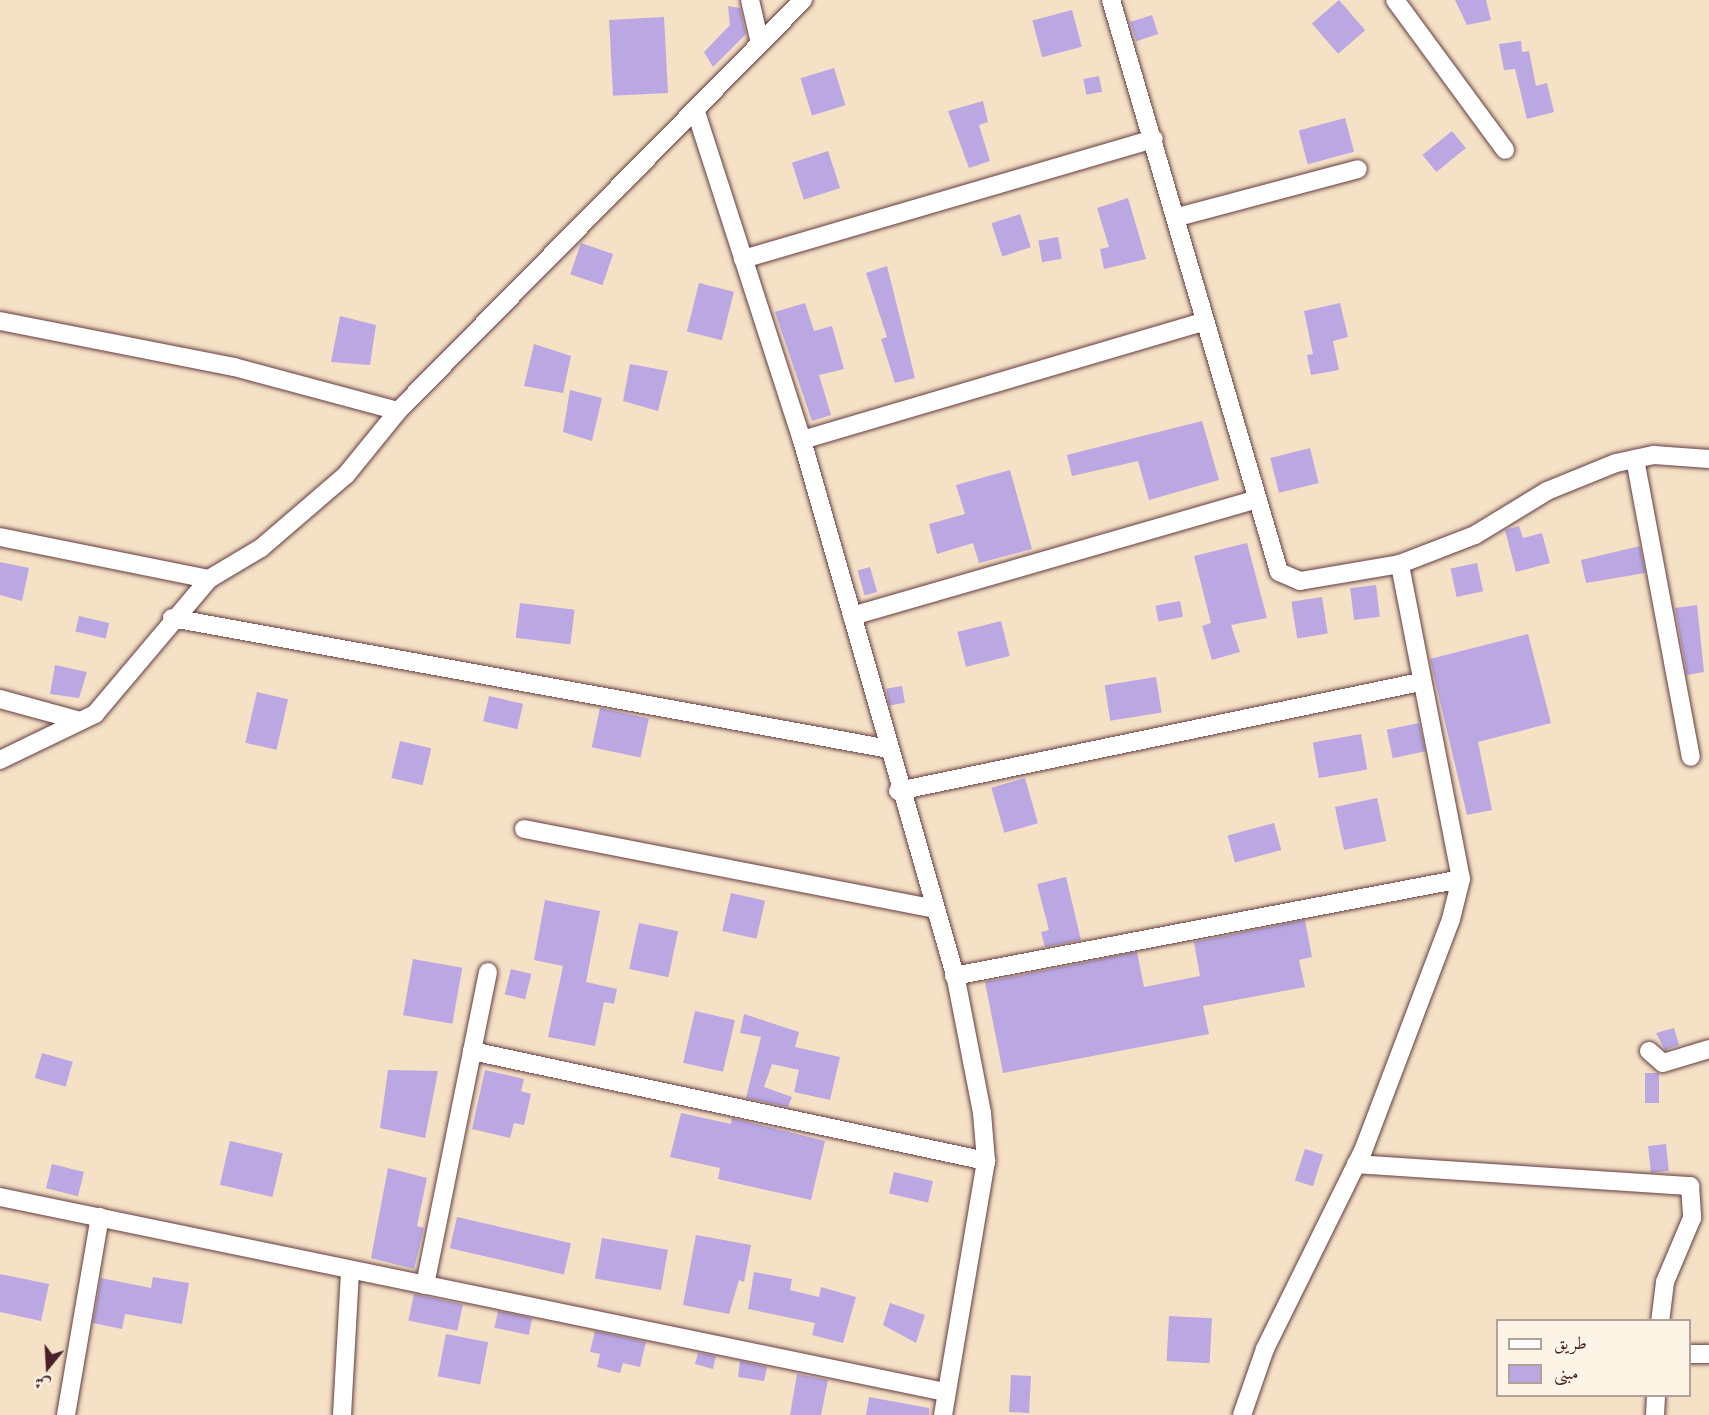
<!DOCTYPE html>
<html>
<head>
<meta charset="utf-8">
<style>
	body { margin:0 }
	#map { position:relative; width:1709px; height:1415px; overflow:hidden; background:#f5e1c5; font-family:"Gentium Book Plus",Amiri,serif }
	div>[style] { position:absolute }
	.building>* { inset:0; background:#bba8e2; transform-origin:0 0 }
	.roads { filter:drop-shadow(0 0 2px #643c42) drop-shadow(0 0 2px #643c42) }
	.minor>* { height:18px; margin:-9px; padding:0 9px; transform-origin:9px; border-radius:9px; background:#fff }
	span { translate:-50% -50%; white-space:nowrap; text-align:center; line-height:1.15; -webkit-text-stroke:4.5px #fcf5e5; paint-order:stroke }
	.legend { position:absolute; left:1496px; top:1319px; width:195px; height:78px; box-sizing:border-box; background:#fcf5e5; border:2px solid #b59f9b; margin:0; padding:8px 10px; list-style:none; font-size:18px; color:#4a1f2b }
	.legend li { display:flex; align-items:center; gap:12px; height:30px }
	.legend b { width:30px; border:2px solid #b59f9b }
	.north { position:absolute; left:18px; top:1337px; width:60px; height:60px; -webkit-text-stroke:4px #fcf5e5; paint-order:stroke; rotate:198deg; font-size:16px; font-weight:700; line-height:24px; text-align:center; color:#4a1f2b }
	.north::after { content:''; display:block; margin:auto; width:21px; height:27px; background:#4a1f2b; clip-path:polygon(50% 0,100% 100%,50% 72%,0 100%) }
</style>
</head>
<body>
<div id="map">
	<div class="building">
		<div style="left:1339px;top:0;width:40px;height:36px;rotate:49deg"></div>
		<div style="clip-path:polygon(1455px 0,1486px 0,1491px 20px,1467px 25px)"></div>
		<div style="clip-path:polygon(728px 6px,740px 8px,746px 34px,713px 67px,704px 52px,730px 25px)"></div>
		<div style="left:1072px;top:10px;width:38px;height:41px;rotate:75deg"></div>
		<div style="left:1152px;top:15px;width:20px;height:23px;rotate:72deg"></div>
		<div style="left:664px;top:17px;width:76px;height:55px;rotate:87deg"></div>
		<div style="clip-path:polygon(1521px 41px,1522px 52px,1529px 51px,1536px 86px,1547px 83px,1554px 112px,1527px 119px,1515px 69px,1504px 70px,1499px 44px)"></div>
		<div style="left:834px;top:68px;width:39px;height:35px;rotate:73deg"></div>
		<div style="left:1099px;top:76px;width:16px;height:16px;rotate:79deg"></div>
		<div style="clip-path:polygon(983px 101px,988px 122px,979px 125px,990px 161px,969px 168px,948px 111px)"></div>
		<div style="left:1345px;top:118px;width:35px;height:48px;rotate:75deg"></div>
		<div style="left:1452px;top:131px;width:22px;height:38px;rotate:51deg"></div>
		<div style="left:828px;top:151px;width:39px;height:38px;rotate:72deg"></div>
		<div style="clip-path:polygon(1128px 198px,1146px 259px,1104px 269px,1100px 249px,1109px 247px,1097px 208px)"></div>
		<div style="left:1020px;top:214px;width:35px;height:30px;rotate:72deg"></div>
		<div style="left:1058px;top:237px;width:22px;height:20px;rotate:80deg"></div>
		<div style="left:581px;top:243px;width:34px;height:33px;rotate:19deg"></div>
		<div style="clip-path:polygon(887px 266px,915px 378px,895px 383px,881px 339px,887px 337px,866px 273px)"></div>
		<div style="left:699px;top:283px;width:36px;height:50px;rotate:14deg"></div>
		<div style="clip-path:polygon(805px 303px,814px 331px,832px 326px,844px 369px,819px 375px,831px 415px,812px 421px,775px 312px)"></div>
		<div style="clip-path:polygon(1340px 303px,1348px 337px,1333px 341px,1339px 370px,1311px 375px,1307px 355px,1313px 354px,1304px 311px)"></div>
		<div style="clip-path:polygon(340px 316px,376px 325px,370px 365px,331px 362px)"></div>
		<div style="clip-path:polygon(534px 344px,571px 356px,563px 393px,524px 386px)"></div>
		<div style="clip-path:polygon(630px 364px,668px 371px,658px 411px,623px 401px)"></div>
		<div style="clip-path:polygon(570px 390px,602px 398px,592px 441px,563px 432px)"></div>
		<div style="clip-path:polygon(1202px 421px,1219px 480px,1149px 500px,1138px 461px,1072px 476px,1067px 455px)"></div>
		<div style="left:1310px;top:448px;width:36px;height:41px;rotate:76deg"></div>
		<div style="clip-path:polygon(1010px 470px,1032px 549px,979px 563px,973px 543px,937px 554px,929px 524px,965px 514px,956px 485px)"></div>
		<div style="clip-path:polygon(1519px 526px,1523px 538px,1542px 533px,1550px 563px,1516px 572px,1505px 530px)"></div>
		<div style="clip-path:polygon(1247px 543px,1267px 618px,1231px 625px,1240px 652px,1212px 660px,1202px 626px,1211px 623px,1194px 556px)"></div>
		<div style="clip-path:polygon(1640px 546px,1645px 573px,1586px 583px,1581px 560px)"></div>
		<div style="clip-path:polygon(0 562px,29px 568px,22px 601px,0 595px)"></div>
		<div style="left:1477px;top:563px;width:29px;height:27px;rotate:78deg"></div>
		<div style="left:870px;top:567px;width:26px;height:13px;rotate:74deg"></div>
		<div style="left:1376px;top:585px;width:32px;height:26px;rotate:83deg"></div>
		<div style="left:1322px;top:597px;width:37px;height:31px;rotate:81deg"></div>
		<div style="left:1180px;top:601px;width:16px;height:25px;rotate:79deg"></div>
		<div style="left:520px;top:603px;width:55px;height:35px;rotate:7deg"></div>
		<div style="clip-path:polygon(1697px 605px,1704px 672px,1687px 675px,1675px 608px)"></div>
		<div style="left:79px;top:616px;width:31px;height:16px;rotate:13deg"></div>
		<div style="left:1001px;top:621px;width:36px;height:45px;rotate:76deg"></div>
		<div style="clip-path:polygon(1528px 634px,1551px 723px,1478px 742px,1492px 810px,1467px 815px,1430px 659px)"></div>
		<div style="clip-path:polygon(55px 665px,87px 672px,79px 698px,50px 694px)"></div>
		<div style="left:1156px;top:677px;width:36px;height:52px;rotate:81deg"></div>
		<div style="left:902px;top:686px;width:17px;height:16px;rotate:80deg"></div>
		<div style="left:257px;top:692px;width:32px;height:52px;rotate:13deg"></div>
		<div style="left:489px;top:696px;width:35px;height:26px;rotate:13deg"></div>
		<div style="left:600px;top:708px;width:50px;height:40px;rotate:12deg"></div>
		<div style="left:1419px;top:723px;width:29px;height:33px;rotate:78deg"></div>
		<div style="left:1361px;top:734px;width:36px;height:49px;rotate:80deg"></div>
		<div style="left:400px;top:741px;width:32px;height:38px;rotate:13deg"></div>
		<div style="left:1025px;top:778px;width:47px;height:35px;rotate:74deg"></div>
		<div style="left:1377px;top:798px;width:44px;height:43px;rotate:78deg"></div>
		<div style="left:1274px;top:823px;width:28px;height:48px;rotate:75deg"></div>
		<div style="clip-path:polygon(1066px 877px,1081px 940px,1045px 947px,1041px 932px,1049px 930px,1037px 884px)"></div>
		<div style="left:731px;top:893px;width:35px;height:39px;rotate:13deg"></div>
		<div style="clip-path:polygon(545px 900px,600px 911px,586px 982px,617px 989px,614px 1004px,604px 1002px,595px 1046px,548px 1037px,563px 966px,534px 960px)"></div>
		<div style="clip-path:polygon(1305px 920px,1312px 957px,1299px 960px,1305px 987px,1203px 1006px,1209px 1034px,1003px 1073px,985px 982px,1137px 952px,1144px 987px,1200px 976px,1194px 942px)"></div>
		<div style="left:639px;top:923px;width:40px;height:47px;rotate:12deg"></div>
		<div style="left:413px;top:959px;width:50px;height:57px;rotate:10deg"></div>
		<div style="left:511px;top:969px;width:21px;height:26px;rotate:14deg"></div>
		<div style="left:695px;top:1011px;width:41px;height:53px;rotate:13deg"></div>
		<div style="clip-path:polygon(744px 1014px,799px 1032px,795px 1047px,840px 1057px,830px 1100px,794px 1092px,799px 1070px,772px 1064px,764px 1087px,792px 1097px,788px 1107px,746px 1098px,761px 1037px,740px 1033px)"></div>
		<div style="clip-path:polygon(1674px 1028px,1679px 1045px,1665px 1050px,1656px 1033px)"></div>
		<div style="left:42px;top:1053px;width:32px;height:26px;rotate:16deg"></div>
		<div style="clip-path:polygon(388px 1070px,438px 1071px,425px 1138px,380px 1128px)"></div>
		<div style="clip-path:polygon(485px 1070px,524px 1079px,521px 1091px,531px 1094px,524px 1125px,514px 1123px,510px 1138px,472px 1129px)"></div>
		<div style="left:1645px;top:1073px;width:14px;height:30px"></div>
		<div style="clip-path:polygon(681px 1113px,731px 1124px,732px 1118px,825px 1141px,811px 1200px,718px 1179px,720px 1168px,670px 1157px)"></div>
		<div style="left:230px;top:1141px;width:54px;height:45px;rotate:13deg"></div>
		<div style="left:1666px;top:1144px;width:27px;height:18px;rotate:84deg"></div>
		<div style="left:1305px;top:1149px;width:19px;height:33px;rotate:18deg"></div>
		<div style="left:52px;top:1164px;width:33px;height:25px;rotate:14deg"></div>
		<div style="clip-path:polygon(388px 1168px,427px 1178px,417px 1226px,424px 1228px,414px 1269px,371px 1258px)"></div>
		<div style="left:894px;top:1172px;width:40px;height:22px;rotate:13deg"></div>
		<div style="left:457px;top:1217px;width:117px;height:32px;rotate:13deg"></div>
		<div style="clip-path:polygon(696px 1235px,751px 1245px,744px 1282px,739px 1280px,729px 1314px,683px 1305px)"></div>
		<div style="left:602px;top:1238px;width:67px;height:41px;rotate:10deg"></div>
		<div style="clip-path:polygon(754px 1272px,792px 1279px,790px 1290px,819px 1297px,821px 1287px,856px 1297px,843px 1343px,812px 1335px,815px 1323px,748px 1309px)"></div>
		<div style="clip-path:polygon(0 1274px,49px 1284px,41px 1321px,0 1312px)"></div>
		<div style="clip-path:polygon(153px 1277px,189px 1283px,182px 1324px,125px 1314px,122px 1329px,93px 1323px,101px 1278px,151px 1288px)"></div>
		<div style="left:414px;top:1294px;width:50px;height:27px;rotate:12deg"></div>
		<div style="clip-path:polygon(890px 1303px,925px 1315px,916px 1343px,883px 1325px)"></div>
		<div style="left:498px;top:1311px;width:35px;height:17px;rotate:12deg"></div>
		<div style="left:1169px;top:1316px;width:43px;height:45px;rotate:3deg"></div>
		<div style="clip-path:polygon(595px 1331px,646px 1342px,640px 1367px,623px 1363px,620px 1373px,597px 1367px,600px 1354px,590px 1352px)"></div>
		<div style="left:446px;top:1334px;width:43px;height:43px;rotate:11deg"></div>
		<div style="clip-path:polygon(698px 1353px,716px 1356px,713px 1369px,695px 1364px)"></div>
		<div style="clip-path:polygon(740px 1361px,767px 1367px,764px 1381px,738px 1377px)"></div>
		<div style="clip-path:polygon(797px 1374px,828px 1380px,821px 1415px,790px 1415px)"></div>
		<div style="left:1011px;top:1375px;width:20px;height:37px;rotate:3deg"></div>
		<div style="clip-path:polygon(869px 1397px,929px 1408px,929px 1415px,866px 1415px)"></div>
	</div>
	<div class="roads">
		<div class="minor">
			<div style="left:750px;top:0;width:40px;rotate:77deg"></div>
			<div style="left:1111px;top:0;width:596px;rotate:73.63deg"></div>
			<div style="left:1279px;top:572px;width:23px;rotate:23deg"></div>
			<div style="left:1300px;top:581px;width:101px;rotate:-9.6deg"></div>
			<div style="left:1400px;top:564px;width:80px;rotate:-21.1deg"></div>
			<div style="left:1475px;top:535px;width:84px;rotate:-31.4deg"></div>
			<div style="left:1547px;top:491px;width:74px;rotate:-22.1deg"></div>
			<div style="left:1616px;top:463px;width:39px;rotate:-12deg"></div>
			<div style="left:1654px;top:455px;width:55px;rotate:4.2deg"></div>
			<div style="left:1395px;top:0;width:186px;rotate:53.7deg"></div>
			<div style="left:696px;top:112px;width:345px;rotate:72.1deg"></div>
			<div style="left:802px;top:440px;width:561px;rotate:74.05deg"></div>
			<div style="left:956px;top:979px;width:136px;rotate:79deg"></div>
			<div style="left:982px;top:1113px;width:48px;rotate:85.2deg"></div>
			<div style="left:986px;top:1161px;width:258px;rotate:99.6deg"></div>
			<div style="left:1178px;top:217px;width:186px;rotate:-14.9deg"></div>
			<div style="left:743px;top:259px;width:428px;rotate:-16.3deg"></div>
			<div style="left:0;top:321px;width:238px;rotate:11.1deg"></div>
			<div style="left:234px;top:367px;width:170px;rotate:15deg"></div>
			<div style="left:802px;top:440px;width:418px;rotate:-16.4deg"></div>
			<div style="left:1635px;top:459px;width:303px;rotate:79.4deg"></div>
			<div style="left:0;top:537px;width:213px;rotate:11.4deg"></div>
			<div style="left:852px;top:616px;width:419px;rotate:-16.1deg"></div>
			<div style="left:172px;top:618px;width:729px;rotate:10.35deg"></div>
			<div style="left:0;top:699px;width:80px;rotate:15.3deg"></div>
			<div style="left:0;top:760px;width:106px;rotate:-25.8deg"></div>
			<div style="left:95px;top:714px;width:177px;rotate:-49.8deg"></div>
			<div style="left:209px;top:579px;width:61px;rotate:-30.8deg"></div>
			<div style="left:261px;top:548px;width:112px;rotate:-40.7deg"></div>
			<div style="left:346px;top:475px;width:82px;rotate:-50.9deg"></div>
			<div style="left:398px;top:411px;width:577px;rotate:-45.42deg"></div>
			<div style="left:898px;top:791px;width:533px;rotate:-11.79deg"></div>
			<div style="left:524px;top:829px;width:419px;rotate:11deg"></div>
			<div style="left:488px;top:972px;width:81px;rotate:101.4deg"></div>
			<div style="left:472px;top:1051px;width:526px;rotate:12.08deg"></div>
			<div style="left:954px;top:976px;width:516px;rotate:-10.83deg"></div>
			<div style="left:1649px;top:1051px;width:18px;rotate:41deg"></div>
			<div style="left:1663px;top:1063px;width:48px;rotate:-16.9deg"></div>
			<div style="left:1356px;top:1164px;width:335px;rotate:3.8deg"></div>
			<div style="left:1690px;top:1186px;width:32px;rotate:86deg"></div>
			<div style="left:1692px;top:1218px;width:69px;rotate:112.9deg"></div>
			<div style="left:1665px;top:1282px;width:38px;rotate:97deg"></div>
			<div style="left:0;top:1197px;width:965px;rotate:11.66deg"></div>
			<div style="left:425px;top:1285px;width:239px;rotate:-78.6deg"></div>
			<div style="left:1690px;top:1354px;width:19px"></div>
			<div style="left:66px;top:1415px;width:201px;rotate:-80.3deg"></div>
			<div style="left:342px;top:1415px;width:145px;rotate:-86.8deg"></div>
			<div style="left:1242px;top:1415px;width:70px;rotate:-70.8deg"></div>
			<div style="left:1265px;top:1349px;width:221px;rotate:-63.7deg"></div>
			<div style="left:1363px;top:1151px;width:248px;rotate:-69.2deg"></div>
			<div style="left:1451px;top:919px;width:41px;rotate:-76deg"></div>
			<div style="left:1461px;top:879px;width:321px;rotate:-101deg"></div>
			<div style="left:1655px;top:1415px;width:19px;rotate:-87deg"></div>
		</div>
	</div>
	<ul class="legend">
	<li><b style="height:8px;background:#fff"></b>طريق</li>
	<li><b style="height:16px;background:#bba8e2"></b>مبنى</li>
	</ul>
	<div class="north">ش</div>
</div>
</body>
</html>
